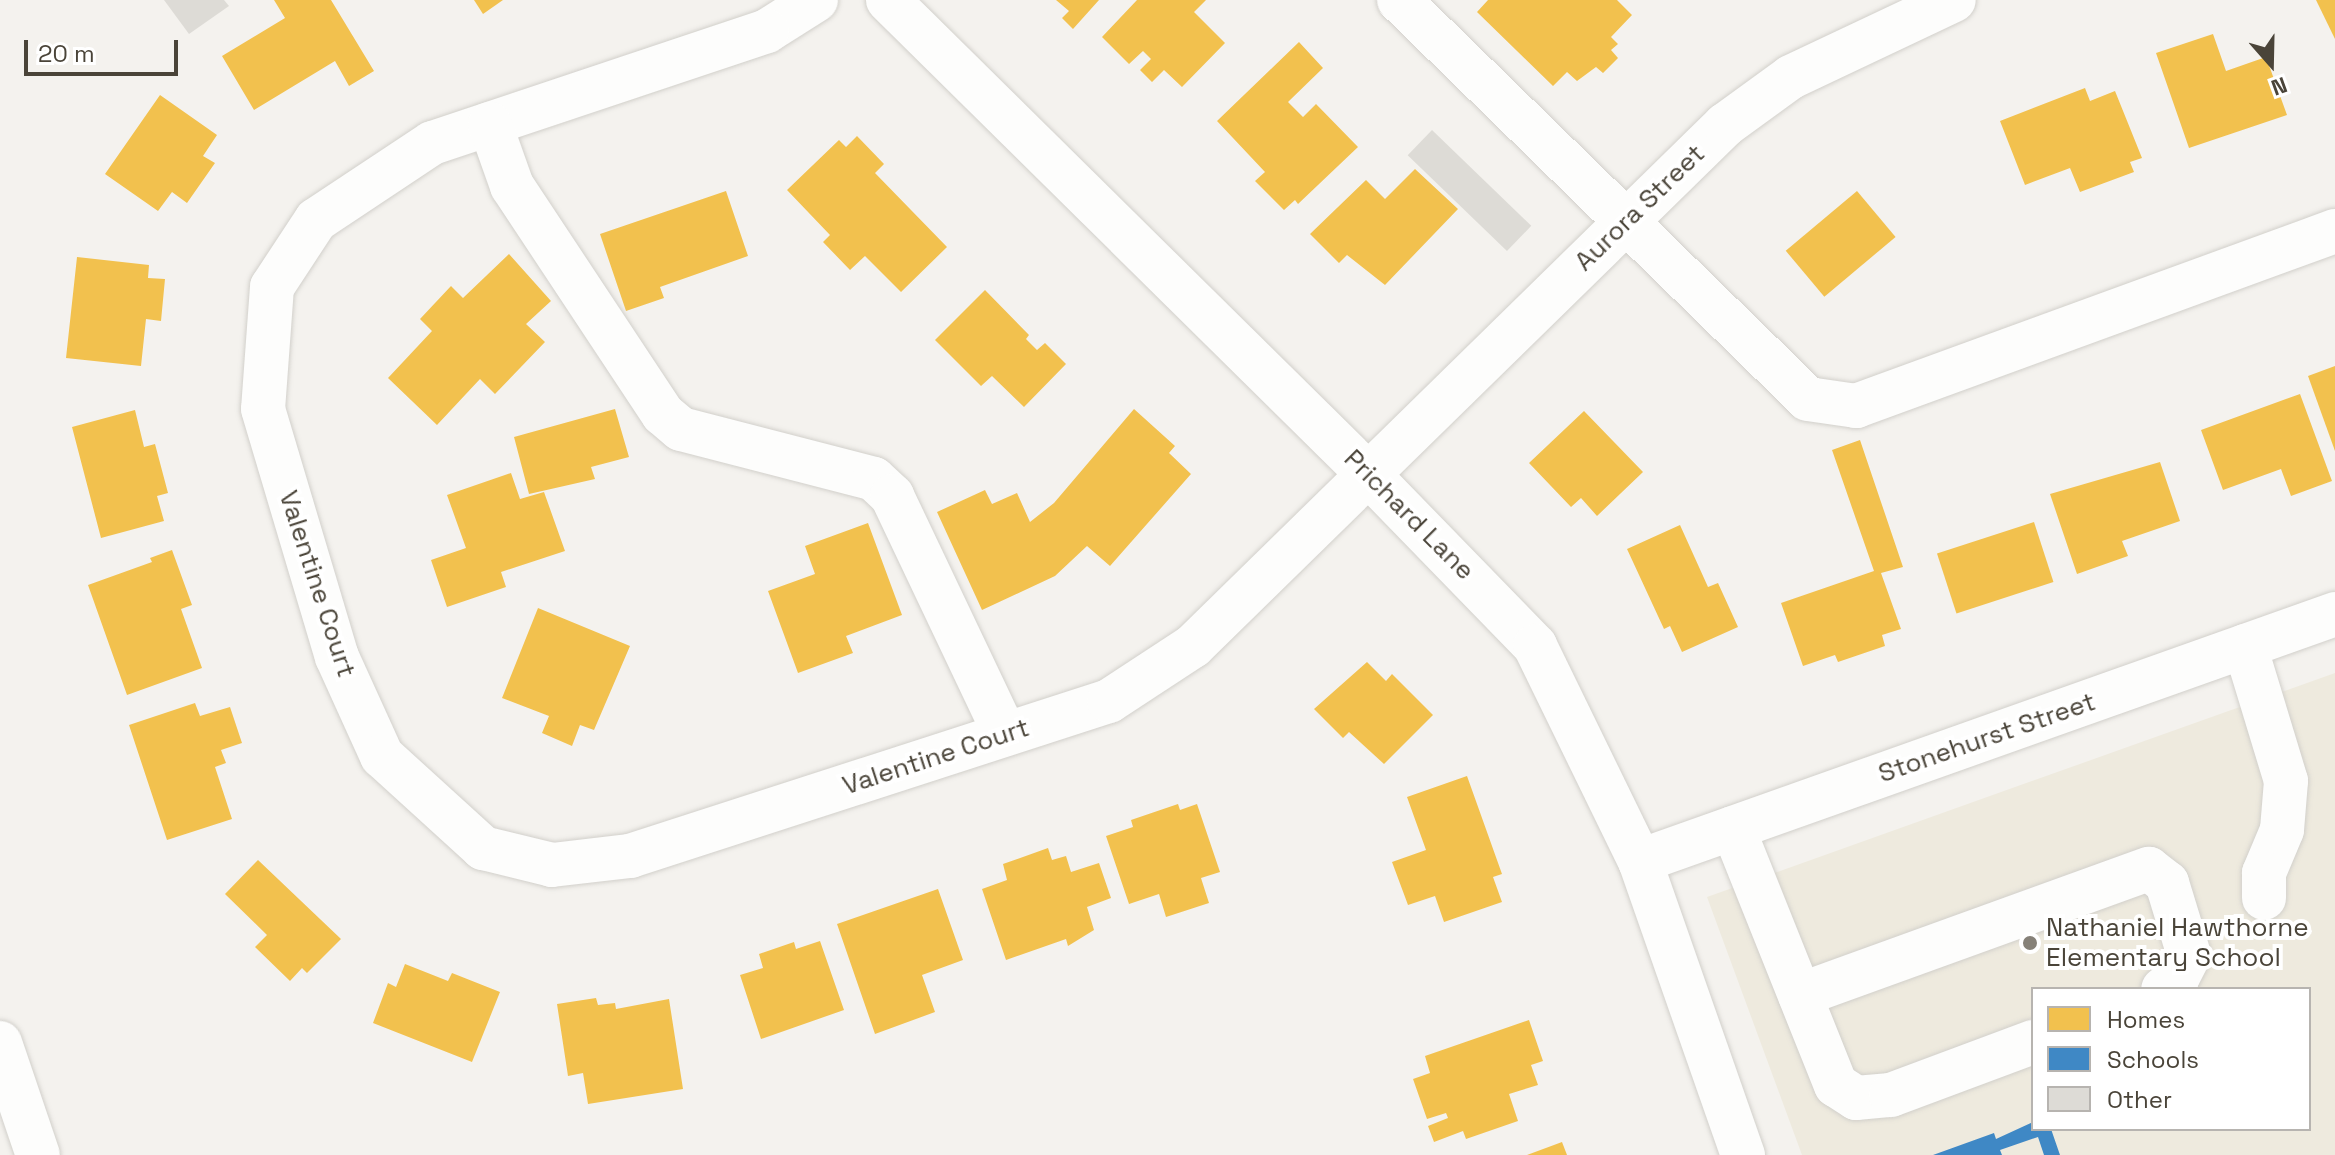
<!DOCTYPE html>
<html>
<head>
<meta charset="utf-8">
<style>
	body { margin:0 }
	#map { position:relative; width:2335px; height:1155px; overflow:hidden; background:#f4f2ee; font-family:"Space Grotesk",sans-serif }
	div>[style] { position:absolute }
	.education>* { inset:0; background:#eeeade }
	.homes>* { inset:0; background:#f2c14e; transform-origin:0 0 }
	.schools>* { inset:0; background:#3f88c5 }
	.building>* { inset:0; background:#dddbd6; transform-origin:0 0 }
	.roads { filter:drop-shadow(0 0 2px #d2d0cb) drop-shadow(0 0 2px #d2d0cb) }
	.minor>* { height:44px; margin:-22px; padding:0 22px; transform-origin:22px; border-radius:22px; background:#fdfdfc }
	.dots>* { width:22px; height:22px; translate:-50% -50%; box-sizing:border-box; border:4px solid #fff; border-radius:50% }
	span { translate:-50% -50%; white-space:nowrap; text-align:center; line-height:1.15; -webkit-text-stroke:8px #fff; paint-order:stroke }
	.street-label { font-size:26px; color:#4a4439 }
	.poi-label { font-size:26px; color:#4a4439 }
	.left { translate:0 -50%; text-align:left }
	.legend { position:absolute; left:2031px; top:987px; width:280px; height:144px; box-sizing:border-box; background:#fff; border:2px solid #b7b4b0; margin:0; padding:10px 14px; list-style:none; font-size:24px; color:#4a4439 }
	.legend li { display:flex; align-items:center; gap:16px; height:40px }
	.legend b { width:40px; border:2px solid #b7b4b0 }
	.north { position:absolute; left:2231px; top:24px; width:80px; height:80px; -webkit-text-stroke:6px #fff; paint-order:stroke; rotate:160deg; font-size:22px; font-weight:700; line-height:32px; text-align:center; color:#4a4439 }
	.north::after { content:''; display:block; margin:auto; width:28px; height:36px; background:#4a4439; clip-path:polygon(50% 0,100% 100%,50% 72%,0 100%) }
	.scale { position:absolute; left:24px; top:40px; width:154px; height:36px; box-sizing:border-box; border:4px solid #4a4439; border-top:0; padding-left:10px; font-size:24px; line-height:28px; white-space:nowrap; color:#4a4439; -webkit-text-stroke:6px #fff; paint-order:stroke }
</style>
</head>
<body>
<div id="map">
	<div class="education">
		<div style="clip-path:polygon(evenodd,2335px 673px,2335px 1155px,1802px 1155px,1707px 897px,2335px 673px,2033px 989px,2309px 989px,2309px 1129px,2033px 1129px,2033px 989px)"></div>
	</div>
	<div class="homes">
		<div style="clip-path:polygon(274px 0,331px 0,374px 71px,349px 86px,335px 61px,254px 110px,222px 56px,285px 18px)"></div>
		<div style="clip-path:polygon(474px 0,503px 0,483px 14px)"></div>
		<div style="clip-path:polygon(1056px 0,1099px 0,1073px 29px,1062px 18px,1069px 11px)"></div>
		<div style="clip-path:polygon(1137px 0,1206px 0,1194px 12px,1225px 43px,1182px 87px,1164px 70px,1152px 82px,1140px 70px,1151px 59px,1143px 51px,1129px 64px,1102px 37px)"></div>
		<div style="clip-path:polygon(1488px 0,1617px 0,1632px 15px,1611px 37px,1618px 44px,1611px 50px,1618px 58px,1603px 73px,1596px 67px,1577px 81px,1567px 72px,1553px 86px,1477px 12px)"></div>
		<div style="clip-path:polygon(2316px 0,2335px 0,2335px 39px)"></div>
		<div style="clip-path:polygon(2213px 34px,2226px 71px,2266px 57px,2287px 115px,2189px 148px,2156px 53px)"></div>
		<div style="clip-path:polygon(1299px 42px,1323px 68px,1288px 102px,1303px 117px,1316px 104px,1358px 147px,1298px 204px,1295px 200px,1284px 210px,1255px 181px,1265px 172px,1217px 121px)"></div>
		<div style="clip-path:polygon(2085px 88px,2090px 101px,2115px 91px,2142px 158px,2130px 162px,2134px 172px,2080px 192px,2070px 168px,2025px 185px,2000px 121px)"></div>
		<div style="clip-path:polygon(160px 95px,217px 135px,203px 156px,215px 163px,187px 203px,172px 192px,158px 211px,105px 174px)"></div>
		<div style="clip-path:polygon(857px 136px,884px 164px,875px 173px,947px 247px,901px 292px,865px 256px,850px 270px,823px 242px,830px 235px,787px 190px,839px 140px,846px 147px)"></div>
		<div style="clip-path:polygon(1415px 169px,1458px 209px,1385px 285px,1347px 255px,1339px 263px,1310px 234px,1366px 180px,1385px 199px)"></div>
		<div style="clip-path:polygon(726px 191px,748px 256px,660px 287px,664px 298px,626px 311px,600px 234px)"></div>
		<div style="left:1857px;top:191px;width:60px;height:93px;rotate:50deg"></div>
		<div style="clip-path:polygon(509px 254px,551px 301px,526px 324px,545px 342px,495px 394px,480px 379px,437px 425px,388px 378px,432px 331px,420px 319px,451px 286px,463px 298px)"></div>
		<div style="clip-path:polygon(77px 257px,149px 265px,148px 278px,165px 279px,161px 321px,146px 319px,141px 366px,66px 358px)"></div>
		<div style="clip-path:polygon(985px 290px,1029px 335px,1026px 339px,1037px 350px,1045px 343px,1066px 364px,1024px 407px,992px 376px,981px 386px,935px 340px)"></div>
		<div style="clip-path:polygon(2335px 366px,2335px 451px,2308px 376px)"></div>
		<div style="clip-path:polygon(2300px 394px,2332px 481px,2291px 496px,2281px 469px,2223px 490px,2201px 430px)"></div>
		<div style="clip-path:polygon(615px 409px,629px 457px,591px 467px,595px 479px,529px 494px,514px 437px)"></div>
		<div style="clip-path:polygon(1134px 409px,1175px 446px,1169px 453px,1191px 474px,1110px 566px,1087px 546px,1055px 576px,982px 610px,937px 512px,985px 490px,992px 504px,1017px 493px,1030px 522px,1054px 503px)"></div>
		<div style="clip-path:polygon(135px 410px,144px 447px,155px 444px,168px 493px,157px 496px,164px 521px,101px 538px,72px 427px)"></div>
		<div style="clip-path:polygon(1584px 411px,1643px 472px,1597px 516px,1581px 498px,1571px 507px,1529px 463px)"></div>
		<div style="clip-path:polygon(1860px 440px,1903px 567px,1881px 573px,1901px 629px,1882px 635px,1885px 646px,1838px 662px,1835px 655px,1803px 666px,1781px 603px,1874px 571px,1832px 450px)"></div>
		<div style="clip-path:polygon(2160px 462px,2180px 521px,2122px 541px,2128px 556px,2077px 574px,2050px 494px)"></div>
		<div style="clip-path:polygon(511px 473px,520px 499px,544px 492px,565px 551px,501px 572px,506px 587px,447px 607px,431px 560px,466px 548px,447px 495px)"></div>
		<div style="left:2034px;top:522px;width:63px;height:102px;rotate:72deg"></div>
		<div style="clip-path:polygon(868px 523px,902px 615px,846px 636px,853px 653px,798px 673px,768px 591px,815px 574px,805px 546px)"></div>
		<div style="clip-path:polygon(1680px 525px,1708px 587px,1718px 583px,1738px 627px,1682px 652px,1670px 626px,1664px 629px,1627px 549px)"></div>
		<div style="clip-path:polygon(172px 550px,192px 605px,181px 609px,202px 668px,127px 695px,88px 585px,152px 562px,150px 558px)"></div>
		<div style="clip-path:polygon(538px 608px,630px 646px,594px 730px,580px 725px,572px 746px,542px 733px,549px 716px,502px 698px)"></div>
		<div style="clip-path:polygon(1367px 662px,1386px 681px,1392px 674px,1433px 715px,1384px 764px,1349px 732px,1343px 738px,1314px 709px)"></div>
		<div style="clip-path:polygon(195px 703px,200px 716px,230px 707px,242px 743px,221px 750px,226px 763px,215px 767px,232px 819px,167px 840px,129px 725px)"></div>
		<div style="clip-path:polygon(1467px 776px,1502px 874px,1493px 877px,1502px 902px,1444px 922px,1435px 896px,1408px 905px,1392px 862px,1426px 850px,1407px 797px)"></div>
		<div style="clip-path:polygon(1178px 804px,1180px 810px,1197px 804px,1220px 872px,1201px 878px,1209px 903px,1166px 917px,1159px 894px,1129px 904px,1106px 836px,1133px 827px,1131px 820px)"></div>
		<div style="clip-path:polygon(1048px 848px,1052px 860px,1066px 856px,1071px 872px,1099px 863px,1111px 898px,1087px 907px,1094px 930px,1068px 946px,1066px 939px,1006px 960px,982px 889px,1007px 880px,1003px 864px)"></div>
		<div style="clip-path:polygon(258px 860px,341px 939px,307px 973px,302px 968px,290px 981px,255px 947px,267px 935px,225px 894px)"></div>
		<div style="clip-path:polygon(938px 889px,963px 960px,922px 975px,935px 1012px,875px 1034px,837px 924px)"></div>
		<div style="clip-path:polygon(820px 941px,844px 1010px,761px 1039px,740px 975px,763px 968px,759px 954px,794px 942px,796px 949px)"></div>
		<div style="clip-path:polygon(405px 964px,448px 981px,452px 973px,500px 992px,472px 1062px,373px 1023px,388px 983px,396px 987px)"></div>
		<div style="clip-path:polygon(596px 998px,598px 1005px,615px 1003px,616px 1009px,669px 999px,683px 1089px,588px 1104px,583px 1073px,568px 1076px,557px 1004px)"></div>
		<div style="clip-path:polygon(1529px 1020px,1543px 1061px,1531px 1065px,1538px 1085px,1509px 1094px,1518px 1121px,1466px 1139px,1463px 1131px,1434px 1142px,1428px 1126px,1448px 1118px,1446px 1113px,1427px 1119px,1413px 1079px,1430px 1073px,1425px 1056px)"></div>
		<div style="clip-path:polygon(1562px 1142px,1567px 1155px,1527px 1155px)"></div>
	</div>
	<div class="schools">
		<div style="clip-path:polygon(2033px 1122px,2033px 1129px,2051px 1129px,2060px 1155px,2044px 1155px,2038px 1137px,2000px 1150px,2002px 1155px,1933px 1155px,1994px 1133px,1996px 1139px)"></div>
	</div>
	<div class="building">
		<div style="clip-path:polygon(164px 0,224px 0,229px 6px,189px 34px)"></div>
		<div style="left:1432px;top:130px;width:138px;height:35px;rotate:44deg"></div>
	</div>
	<div class="roads">
		<div class="minor">
			<div style="left:816px;top:0;width:58px;rotate:147.7deg"></div>
			<div style="left:767px;top:31px;width:353px;rotate:161.5deg"></div>
			<div style="left:432px;top:143px;width:139px;rotate:146.4deg"></div>
			<div style="left:316px;top:220px;width:80px;rotate:123.3deg"></div>
			<div style="left:272px;top:287px;width:122px;rotate:94.2deg"></div>
			<div style="left:263px;top:409px;width:259px;rotate:73.4deg"></div>
			<div style="left:337px;top:657px;width:109px;rotate:65.6deg"></div>
			<div style="left:382px;top:756px;width:137px;rotate:42.3deg"></div>
			<div style="left:483px;top:848px;width:71px;rotate:13.8deg"></div>
			<div style="left:552px;top:865px;width:79px;rotate:-6.6deg"></div>
			<div style="left:630px;top:856px;width:503px;rotate:-17.93deg"></div>
			<div style="left:1109px;top:701px;width:100px;rotate:-33.2deg"></div>
			<div style="left:1193px;top:646px;width:745px;rotate:-44.4deg"></div>
			<div style="left:1725px;top:125px;width:82px;rotate:-36deg"></div>
			<div style="left:1791px;top:77px;width:180px;rotate:-25.3deg"></div>
			<div style="left:888px;top:0;width:675px;rotate:44.64deg"></div>
			<div style="left:1368px;top:474px;width:240px;rotate:45.8deg"></div>
			<div style="left:1535px;top:646px;width:239px;rotate:64deg"></div>
			<div style="left:1640px;top:861px;width:312px;rotate:70.7deg"></div>
			<div style="left:1399px;top:0;width:571px;rotate:44.29deg"></div>
			<div style="left:1808px;top:399px;width:49px;rotate:8.3deg"></div>
			<div style="left:1856px;top:406px;width:510px;rotate:-20.07deg"></div>
			<div style="left:490px;top:124px;width:66px;rotate:70.5deg"></div>
			<div style="left:512px;top:186px;width:273px;rotate:56.5deg"></div>
			<div style="left:663px;top:414px;width:23px;rotate:40deg"></div>
			<div style="left:681px;top:429px;width:199px;rotate:14.5deg"></div>
			<div style="left:874px;top:479px;width:25px;rotate:43deg"></div>
			<div style="left:892px;top:496px;width:263px;rotate:64.6deg"></div>
			<div style="left:2245px;top:646px;width:141px;rotate:73.1deg"></div>
			<div style="left:2286px;top:781px;width:49px;rotate:94.7deg"></div>
			<div style="left:2282px;top:830px;width:47px;rotate:112.7deg"></div>
			<div style="left:2264px;top:873px;width:25px;rotate:90deg"></div>
			<div style="left:1733px;top:828px;width:277px;rotate:68.2deg"></div>
			<div style="left:1836px;top:1085px;width:24px;rotate:33deg"></div>
			<div style="left:1856px;top:1098px;width:35px;rotate:-5deg"></div>
			<div style="left:1891px;top:1095px;width:152px;rotate:-20.5deg"></div>
			<div style="left:1640px;top:861px;width:738px;rotate:-19.56deg"></div>
			<div style="left:1800px;top:995px;width:371px;rotate:-19.9deg"></div>
			<div style="left:2149px;top:869px;width:23px;rotate:38deg"></div>
			<div style="left:2167px;top:883px;width:75px;rotate:73deg"></div>
			<div style="left:2189px;top:955px;width:27px;rotate:117deg"></div>
			<div style="left:2177px;top:979px;width:17px;rotate:144deg"></div>
			<div style="left:0;top:1043px;width:118px;rotate:71.3deg"></div>
		</div>
	</div>
	<div class="dots">
		<div style="left:2030px;top:943px;background:#868178"></div>
	</div>
	<div class="street-label">
		<span style="left:1640px;top:208px;rotate:-44deg">Aurora Street</span>
		<span style="left:1409px;top:515px;rotate:45deg">Prichard Lane</span>
		<span style="left:317px;top:584px;rotate:72deg">Valentine Court</span>
		<span style="left:1987px;top:738px;rotate:-19deg">Stonehurst Street</span>
		<span style="left:936px;top:757px;rotate:-18deg">Valentine Court</span>
	</div>
	<div class="poi-label">
		<span class="left" style="left:2046px;top:943px">Nathaniel Hawthorne<br>Elementary School</span>
	</div>
	<ul class="legend">
	<li><b style="height:22px;background:#f2c14e"></b>Homes</li>
	<li><b style="height:22px;background:#3f88c5"></b>Schools</li>
	<li><b style="height:22px;background:#dddbd6"></b>Other</li>
	</ul>
	<div class="north">N</div>
	<div class="scale">20 m</div>
</div>
</body>
</html>
